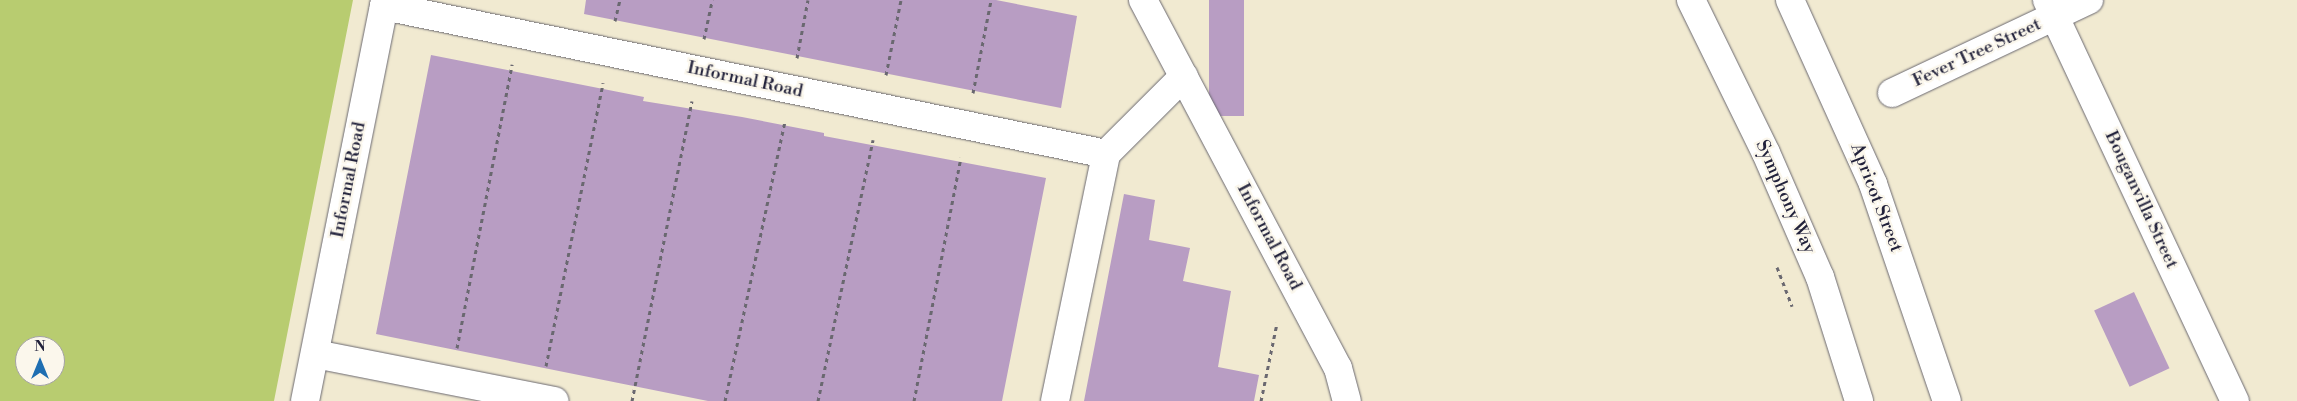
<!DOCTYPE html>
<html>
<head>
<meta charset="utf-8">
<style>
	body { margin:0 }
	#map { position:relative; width:2297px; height:401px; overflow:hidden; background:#f1ead1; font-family:"Libre Bodoni",serif }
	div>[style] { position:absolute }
	.green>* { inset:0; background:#b8cc70 }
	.building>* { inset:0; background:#b89dc3; transform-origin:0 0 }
	.path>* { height:3px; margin-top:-1.5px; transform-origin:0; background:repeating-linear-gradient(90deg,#6a6870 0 4px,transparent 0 8px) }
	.roads { filter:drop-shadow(0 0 1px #6a6870) drop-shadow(0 0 1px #6a6870) }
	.street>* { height:28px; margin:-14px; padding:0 14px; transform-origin:14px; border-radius:14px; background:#fff }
	.secondary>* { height:28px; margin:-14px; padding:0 14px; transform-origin:14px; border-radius:14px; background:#fff }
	span { translate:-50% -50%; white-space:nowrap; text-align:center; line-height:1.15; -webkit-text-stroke:4.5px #fbf7ec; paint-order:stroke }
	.street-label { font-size:18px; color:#22223b }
	.north { position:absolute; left:15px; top:336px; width:50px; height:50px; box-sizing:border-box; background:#fbf7ec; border:1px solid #a4a2a5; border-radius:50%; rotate:0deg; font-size:14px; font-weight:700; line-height:20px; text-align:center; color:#22223b }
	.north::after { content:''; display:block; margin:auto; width:18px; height:22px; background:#1f6fb2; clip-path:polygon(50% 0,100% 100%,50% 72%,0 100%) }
</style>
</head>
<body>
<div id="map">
	<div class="green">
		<div style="clip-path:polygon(evenodd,0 0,353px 0,274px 401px,0 401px,0 0,25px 346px,55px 346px,55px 376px,25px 376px,25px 346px)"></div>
	</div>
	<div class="building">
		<div style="clip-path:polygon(586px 0,996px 0,1077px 16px,1061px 108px,584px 14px)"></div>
		<div style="left:1209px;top:0;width:35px;height:116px"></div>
		<div style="clip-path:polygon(431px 55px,644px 97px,643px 101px,742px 117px,824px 133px,824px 136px,1046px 178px,1002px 401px,708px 401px,376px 334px)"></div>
		<div style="clip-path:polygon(1124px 194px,1155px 200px,1149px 240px,1190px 248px,1183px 281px,1231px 291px,1218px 367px,1259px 375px,1254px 401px,1084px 401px)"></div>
		<div style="left:2134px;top:292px;width:84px;height:44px;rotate:65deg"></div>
	</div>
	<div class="path">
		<div style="left:615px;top:21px;width:22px;rotate:-77deg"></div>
		<div style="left:704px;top:39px;width:40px;rotate:-78deg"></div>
		<div style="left:797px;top:58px;width:59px;rotate:-79.3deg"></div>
		<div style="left:886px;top:75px;width:76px;rotate:-78.7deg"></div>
		<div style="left:973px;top:93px;width:95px;rotate:-79deg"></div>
		<div style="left:1777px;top:267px;width:42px;rotate:69deg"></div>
		<div style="left:457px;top:348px;width:289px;rotate:-79deg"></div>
		<div style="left:546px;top:366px;width:289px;rotate:-78.6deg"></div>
		<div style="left:632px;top:401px;width:306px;rotate:-78.7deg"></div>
		<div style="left:725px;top:401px;width:286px;rotate:-77.9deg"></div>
		<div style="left:818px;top:401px;width:267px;rotate:-78.1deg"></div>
		<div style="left:914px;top:401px;width:248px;rotate:-79.1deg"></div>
		<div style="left:1261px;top:401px;width:80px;rotate:-78.4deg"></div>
	</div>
	<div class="roads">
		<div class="street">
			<div style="left:1143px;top:0;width:416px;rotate:62.1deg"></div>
			<div style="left:1338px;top:368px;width:34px;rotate:75deg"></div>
			<div style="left:1790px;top:0;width:202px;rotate:65.7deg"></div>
			<div style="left:1873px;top:184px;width:229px;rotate:71.2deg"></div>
			<div style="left:2047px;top:0;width:443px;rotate:64.9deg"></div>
			<div style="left:384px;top:6px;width:737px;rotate:11.58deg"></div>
			<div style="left:1892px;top:93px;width:218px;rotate:-25.3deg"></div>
			<div style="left:315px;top:354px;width:244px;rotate:11.1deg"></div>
			<div style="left:305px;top:401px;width:409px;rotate:-78.7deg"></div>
			<div style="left:1055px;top:401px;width:252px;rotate:-78.3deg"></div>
			<div style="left:1106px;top:154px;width:110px;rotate:-45deg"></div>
		</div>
		<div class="secondary">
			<div style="left:1691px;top:0;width:170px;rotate:63.9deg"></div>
			<div style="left:1766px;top:153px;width:135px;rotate:66.5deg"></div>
			<div style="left:1820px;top:277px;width:130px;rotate:72.5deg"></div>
		</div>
	</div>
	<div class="street-label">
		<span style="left:1977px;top:53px;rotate:-25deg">Fever Tree Street</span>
		<span style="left:745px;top:80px;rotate:12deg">Informal Road</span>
		<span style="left:349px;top:180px;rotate:-79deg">Informal Road</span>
		<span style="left:1785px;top:197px;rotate:66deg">Symphony Way</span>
		<span style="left:1876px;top:198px;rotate:69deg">Apricot Street</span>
		<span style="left:2141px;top:200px;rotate:65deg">Bouganvilla Street</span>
		<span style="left:1269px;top:237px;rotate:62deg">Informal Road</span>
	</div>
	<div class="north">N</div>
</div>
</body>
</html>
